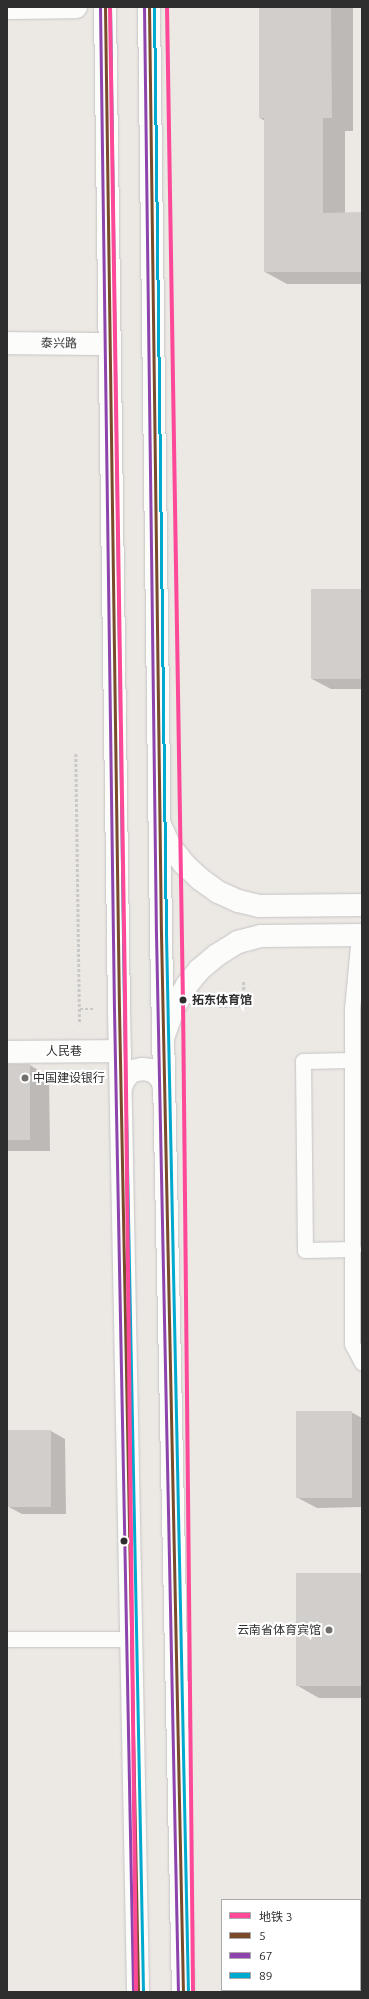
<!DOCTYPE html>
<html>
<head>
<meta charset="utf-8">
<style>
	body { margin:0 }
	#map { position:relative; width:369px; height:1999px; overflow:hidden; background:#ece8e4; font-family:Ubuntu,"Noto Sans SC",sans-serif }
	div>[style] { position:absolute }
	.shadow>* { inset:0; background:#0003 }
	.building>* { inset:0; background:#d1cecb; transform-origin:0 0 }
	.path>* { height:2.5px; margin-top:-1.25px; transform-origin:0; background:repeating-linear-gradient(90deg,#c9c9c8 0 3px,transparent 0 5px) }
	.roads { filter:drop-shadow(0 0 1px #c5c4c5) drop-shadow(0 0 1px #c5c4c5) }
	.service>* { height:15px; margin:-7.5px; padding:0 7.5px; transform-origin:7.5px; border-radius:7.5px; background:#fcfcfb }
	.minor>* { height:22px; margin:-11px; padding:0 11px; transform-origin:11px; border-radius:11px; background:#fcfcfb }
	.secondary>* { height:22px; margin:-11px; padding:0 11px; transform-origin:11px; border-radius:11px; background:#fcfcfb }
	.bus-1>* { height:3px; margin:-1.5px; padding:0 1.5px; transform-origin:1.5px; border-radius:1.5px; background:#7a4b2a }
	.bus-2>* { height:3px; margin:-1.5px; padding:0 1.5px; transform-origin:1.5px; border-radius:1.5px; background:#8e44ad }
	.bus-3>* { height:3px; margin:-1.5px; padding:0 1.5px; transform-origin:1.5px; border-radius:1.5px; background:#00a9ce }
	.metro-1>* { height:4px; margin:-2px; padding:0 2px; transform-origin:2px; border-radius:2px; background:#fe4998 }
	.dots>* { width:11px; height:11px; translate:-50% -50%; box-sizing:border-box; border:2px solid #fff; border-radius:50% }
	span { translate:-50% -50%; white-space:nowrap; text-align:center; line-height:1.15; -webkit-text-stroke:4px #fff; paint-order:stroke }
	.street-label { font-size:12px; color:#2e2e2e }
	.stop-label { font-size:12px; color:#2e2e2e; font-weight:700 }
	.left { translate:0 -50%; text-align:left }
	.poi-label { font-size:12px; color:#2e2e2e }
	.right { translate:-100% -50%; text-align:right }
	.frame { position:absolute; inset:0; border:8px solid #2e2e2e; pointer-events:none }
	.legend { position:absolute; left:221px; top:1899px; width:140px; height:92px; box-sizing:border-box; background:#fff; border:1px solid #ababab; margin:0; padding:5px 7px; list-style:none; font-size:12px; color:#2e2e2e }
	.legend li { display:flex; align-items:center; gap:8px; height:20px }
	.legend b { width:20px; border:1px solid #ababab }
</style>
</head>
<body>
<div id="map">
	<div class="shadow">
		<div style="clip-path:polygon(260px 7px,353px 7px,353px 131px,345px 131px,345px 213px,362px 213px,362px 284px,287px 284px,265px 272px,265px 121px,260px 118px)"></div>
		<div style="clip-path:polygon(360px 590px,362px 591px,362px 689px,331px 689px,312px 679px)"></div>
		<div style="clip-path:polygon(7px 1065px,30px 1065px,49px 1077px,50px 1151px,7px 1151px)"></div>
		<div style="clip-path:polygon(351px 1412px,362px 1418px,362px 1507px,317px 1508px,298px 1498px)"></div>
		<div style="clip-path:polygon(7px 1431px,51px 1431px,65px 1439px,66px 1514px,22px 1514px,7px 1506px)"></div>
		<div style="clip-path:polygon(362px 1574px,362px 1698px,319px 1698px,298px 1686px)"></div>
	</div>
	<div class="building">
		<div style="clip-path:polygon(259px 7px,331px 7px,332px 118px,323px 118px,323px 213px,362px 212px,362px 272px,264px 272px,264px 118px,259px 118px)"></div>
		<div style="left:361px;top:589px;width:90px;height:50px;rotate:90deg"></div>
		<div style="left:7px;top:1064px;width:23px;height:76px"></div>
		<div style="left:296px;top:1411px;width:56px;height:87px"></div>
		<div style="left:7px;top:1430px;width:44px;height:77px"></div>
		<div style="left:362px;top:1573px;width:113px;height:66px;rotate:90deg"></div>
	</div>
	<div class="path">
		<div style="left:76px;top:754px;width:270px;rotate:89.2deg"></div>
		<div style="left:219px;top:1006px;width:25px;rotate:-2deg"></div>
		<div style="left:244px;top:1005px;width:24px;rotate:-92deg"></div>
		<div style="left:80px;top:1009px;width:13px"></div>
	</div>
	<div class="roads">
		<div class="service">
			<div style="left:359px;top:935px;width:74px;rotate:95.4deg"></div>
			<div style="left:352px;top:1009px;width:335px;rotate:90deg"></div>
			<div style="left:352px;top:1344px;width:21px;rotate:62deg"></div>
			<div style="left:352px;top:1060px;width:49px;rotate:178.8deg"></div>
			<div style="left:303px;top:1061px;width:189px;rotate:89.4deg"></div>
			<div style="left:305px;top:1250px;width:48px;rotate:-1.2deg"></div>
			<div style="left:7px;top:1639px;width:125px"></div>
		</div>
		<div class="minor">
			<div style="left:7px;top:8px;width:69px;rotate:-0.8deg"></div>
			<div style="left:7px;top:343px;width:103px;rotate:0.6deg"></div>
			<div style="left:160px;top:825px;width:23px;rotate:65deg"></div>
			<div style="left:170px;top:846px;width:23px;rotate:52deg"></div>
			<div style="left:184px;top:864px;width:22px;rotate:43deg"></div>
			<div style="left:200px;top:879px;width:22px;rotate:36deg"></div>
			<div style="left:218px;top:892px;width:22px;rotate:24deg"></div>
			<div style="left:238px;top:901px;width:22px;rotate:13deg"></div>
			<div style="left:259px;top:906px;width:103px;rotate:-0.6deg"></div>
			<div style="left:164px;top:1035px;width:30px;rotate:-70deg"></div>
			<div style="left:174px;top:1007px;width:26px;rotate:-59deg"></div>
			<div style="left:187px;top:985px;width:19px;rotate:-51deg"></div>
			<div style="left:199px;top:970px;width:23px;rotate:-40deg"></div>
			<div style="left:217px;top:955px;width:25px;rotate:-32deg"></div>
			<div style="left:238px;top:942px;width:24px;rotate:-15deg"></div>
			<div style="left:261px;top:936px;width:101px;rotate:-0.6deg"></div>
			<div style="left:7px;top:1052px;width:113px;rotate:-0.5deg"></div>
		</div>
		<div class="secondary">
			<div style="left:105px;top:7px;width:1002px;rotate:89.2deg"></div>
			<div style="left:119px;top:1009px;width:983px;rotate:88.89deg"></div>
			<div style="left:149px;top:7px;width:927px;rotate:89.26deg"></div>
			<div style="left:161px;top:934px;width:1058px;rotate:88.81deg"></div>
			<div style="left:121px;top:1087px;width:10px;rotate:-66deg"></div>
			<div style="left:125px;top:1078px;width:10px;rotate:-45deg"></div>
			<div style="left:132px;top:1071px;width:10px;rotate:-11deg"></div>
			<div style="left:142px;top:1069px;width:8px;rotate:7deg"></div>
			<div style="left:150px;top:1070px;width:8px;rotate:30deg"></div>
			<div style="left:157px;top:1074px;width:8px;rotate:50deg"></div>
			<div style="left:162px;top:1080px;width:8px;rotate:76deg"></div>
		</div>
	</div>
	<div class="bus-1">
		<div style="left:105px;top:7px;width:1002px;rotate:89.2deg"></div>
		<div style="left:119px;top:1009px;width:983px;rotate:88.89deg"></div>
		<div style="left:149px;top:7px;width:927px;rotate:89.26deg"></div>
		<div style="left:161px;top:934px;width:1058px;rotate:88.81deg"></div>
	</div>
	<div class="bus-2">
		<div style="left:100px;top:7px;width:1002px;rotate:89.2deg"></div>
		<div style="left:114px;top:1009px;width:983px;rotate:88.89deg"></div>
		<div style="left:144px;top:7px;width:927px;rotate:89.26deg"></div>
		<div style="left:156px;top:934px;width:1058px;rotate:88.81deg"></div>
	</div>
	<div class="bus-3">
		<div style="left:110px;top:7px;width:1002px;rotate:89.2deg"></div>
		<div style="left:124px;top:1009px;width:983px;rotate:88.89deg"></div>
		<div style="left:154px;top:7px;width:927px;rotate:89.26deg"></div>
		<div style="left:166px;top:934px;width:1058px;rotate:88.81deg"></div>
	</div>
	<div class="metro-1">
		<div style="left:110px;top:7px;width:993px;rotate:89.13deg"></div>
		<div style="left:125px;top:1000px;width:992px;rotate:89.36deg"></div>
		<div style="left:167px;top:7px;width:993px;rotate:89.08deg"></div>
		<div style="left:183px;top:1000px;width:992px;rotate:89.42deg"></div>
	</div>
	<div class="dots">
		<div style="left:183px;top:1000px;background:#2e2e2e"></div>
		<div style="left:25px;top:1078px;background:#706f6e"></div>
		<div style="left:124px;top:1541px;background:#2e2e2e"></div>
		<div style="left:329px;top:1630px;background:#706f6e"></div>
	</div>
	<div class="street-label">
		<span style="left:59px;top:343px;rotate:1deg">泰兴路</span>
		<span style="left:64px;top:1051px">人民巷</span>
	</div>
	<div class="stop-label">
		<span class="left" style="left:192px;top:1000px">拓东体育馆</span>
	</div>
	<div class="poi-label">
		<span class="left" style="left:33px;top:1078px">中国建设银行</span>
		<span class="right" style="left:321px;top:1630px">云南省体育宾馆</span>
	</div>
	<div class="frame"></div>
	<ul class="legend">
	<li><b style="height:5px;background:#fe4998"></b>地铁 3</li>
	<li><b style="height:5px;background:#7a4b2a"></b>5</li>
	<li><b style="height:5px;background:#8e44ad"></b>67</li>
	<li><b style="height:5px;background:#00a9ce"></b>89</li>
	</ul>
</div>
</body>
</html>
